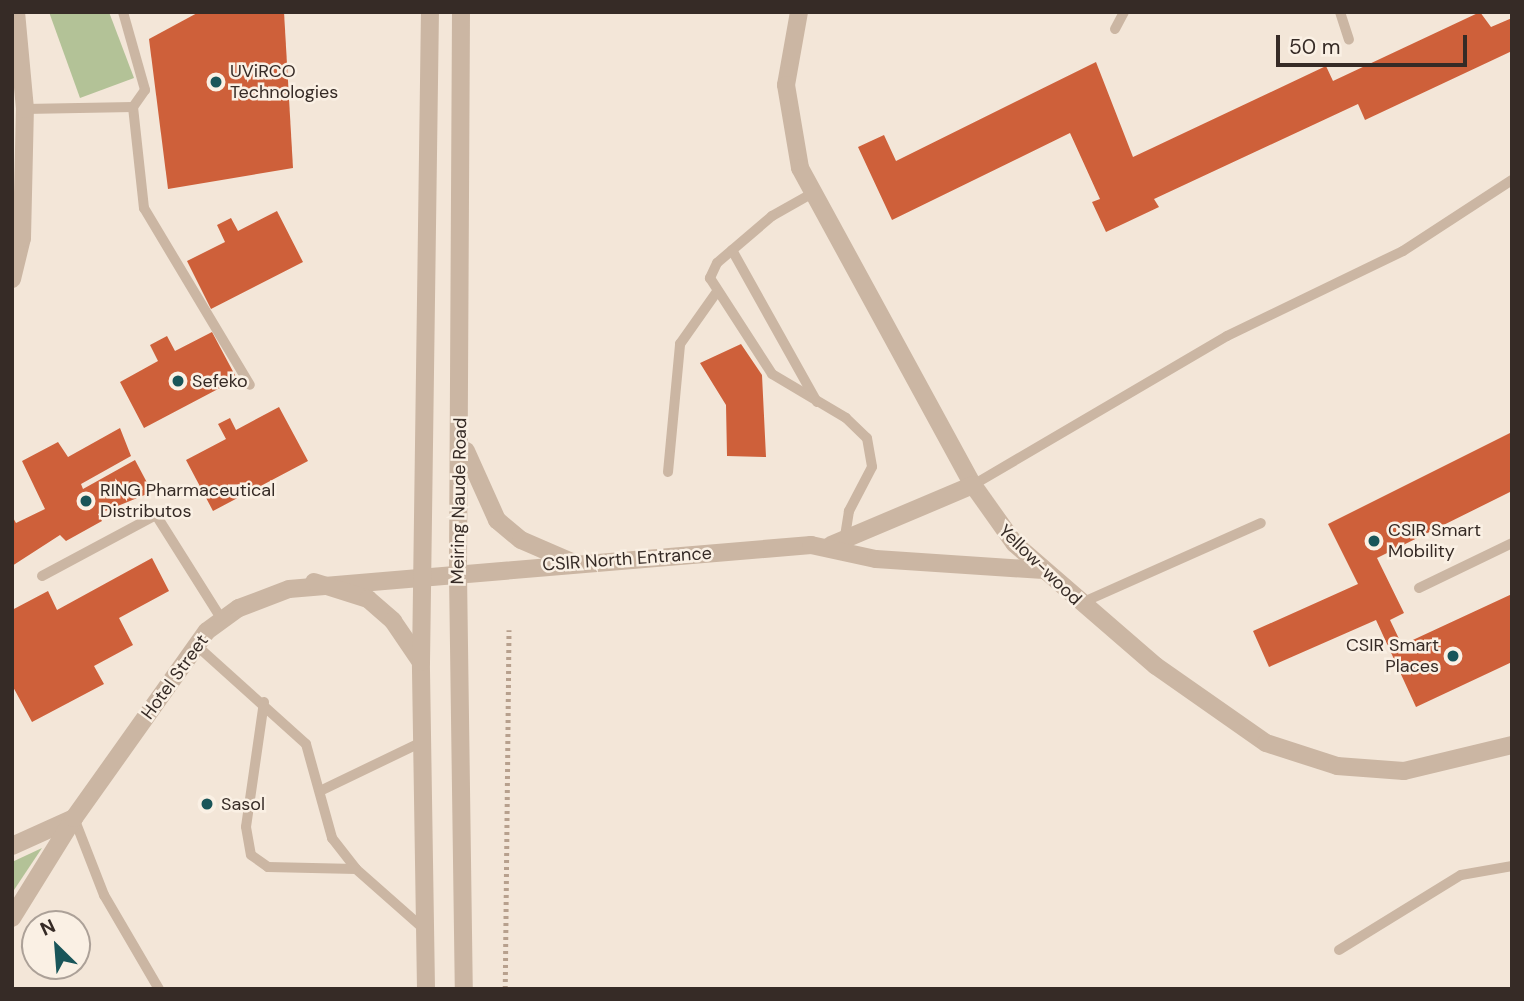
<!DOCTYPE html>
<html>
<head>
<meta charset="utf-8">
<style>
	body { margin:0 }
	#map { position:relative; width:1524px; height:1001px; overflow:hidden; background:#f3e6d8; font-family:"DM Sans",sans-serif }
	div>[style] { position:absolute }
	.green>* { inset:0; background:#b3c297 }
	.building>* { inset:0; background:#ce603a }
	.path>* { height:4.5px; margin-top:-2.25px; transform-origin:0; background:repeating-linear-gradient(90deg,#b7a08d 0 3.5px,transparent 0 7px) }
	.service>* { height:10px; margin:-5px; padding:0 5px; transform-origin:5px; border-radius:5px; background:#cbb6a3 }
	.minor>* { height:18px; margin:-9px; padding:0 9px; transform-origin:9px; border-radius:9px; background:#cbb6a3 }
	.tertiary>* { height:18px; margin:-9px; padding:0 9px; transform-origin:9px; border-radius:9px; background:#cbb6a3 }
	.dots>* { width:19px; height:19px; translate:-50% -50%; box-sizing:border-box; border:4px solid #faf0e4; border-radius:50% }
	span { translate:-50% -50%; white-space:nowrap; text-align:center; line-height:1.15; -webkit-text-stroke:5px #faf0e4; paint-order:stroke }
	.poi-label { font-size:18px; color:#362b26 }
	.left { translate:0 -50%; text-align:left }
	.right { translate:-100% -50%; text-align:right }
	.street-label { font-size:18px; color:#362b26 }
	.frame { position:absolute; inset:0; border:14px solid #362b26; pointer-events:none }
	.north { position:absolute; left:21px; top:910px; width:70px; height:70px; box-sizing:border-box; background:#faf0e4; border:2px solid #aca198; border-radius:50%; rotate:335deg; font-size:19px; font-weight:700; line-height:28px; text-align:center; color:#362b26 }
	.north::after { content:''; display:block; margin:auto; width:24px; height:32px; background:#195559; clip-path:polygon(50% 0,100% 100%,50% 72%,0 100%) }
	.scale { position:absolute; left:1276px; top:35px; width:191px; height:32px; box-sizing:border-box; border:4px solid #362b26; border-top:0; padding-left:9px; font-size:21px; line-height:24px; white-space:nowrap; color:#362b26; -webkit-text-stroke:5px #faf0e4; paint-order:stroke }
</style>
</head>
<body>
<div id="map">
	<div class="green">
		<div style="clip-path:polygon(49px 12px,109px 12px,134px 78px,80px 98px)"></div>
		<div style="clip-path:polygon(42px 848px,12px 893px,12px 862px)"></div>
	</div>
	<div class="building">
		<div style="clip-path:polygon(199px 12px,284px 12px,293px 168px,168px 189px,149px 39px)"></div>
		<div style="clip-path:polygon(1480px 12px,1491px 27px,1512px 18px,1512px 51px,1365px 120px,1358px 104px,1154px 199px,1159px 207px,1106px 232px,1092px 202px,1100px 199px,1070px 133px,892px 220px,858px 147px,884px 135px,896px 161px,1096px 62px,1133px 157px,1326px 66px,1333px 81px)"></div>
		<div style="clip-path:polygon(277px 211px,303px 262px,211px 309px,187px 261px,225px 242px,217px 225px,231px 218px,238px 231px)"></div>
		<div style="clip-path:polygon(212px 332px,237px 379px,144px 428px,120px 382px,158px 361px,150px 345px,167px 336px,175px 351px)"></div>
		<div style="clip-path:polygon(741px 344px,762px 375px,766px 457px,727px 456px,726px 405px,700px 363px)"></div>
		<div style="clip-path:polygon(279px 407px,308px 461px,213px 511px,186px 460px,226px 439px,218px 424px,230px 418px,236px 430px)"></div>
		<div style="clip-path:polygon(120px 428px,131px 456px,81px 484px,83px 489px,135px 460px,152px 492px,98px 514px,102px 521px,66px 541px,60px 535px,12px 566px,12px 516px,16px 523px,45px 509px,22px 461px,58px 442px,68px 457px)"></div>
		<div style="clip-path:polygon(1512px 432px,1512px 491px,1377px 558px,1404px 613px,1390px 620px,1402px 645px,1512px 594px,1512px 662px,1416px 707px,1376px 620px,1269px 667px,1253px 631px,1358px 584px,1328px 524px)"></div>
		<div style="clip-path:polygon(152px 558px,169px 591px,119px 618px,133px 645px,94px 666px,104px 684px,32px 722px,12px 685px,12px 610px,48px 591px,57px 610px)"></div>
	</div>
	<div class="path">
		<div style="left:505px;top:989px;width:359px;rotate:-89.4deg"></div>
	</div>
	<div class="service">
		<div style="left:123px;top:12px;width:81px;rotate:74.2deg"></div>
		<div style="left:145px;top:90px;width:21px;rotate:125deg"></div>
		<div style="left:133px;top:107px;width:102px;rotate:83.8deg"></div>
		<div style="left:144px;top:208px;width:206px;rotate:59.1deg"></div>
		<div style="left:1340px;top:12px;width:29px;rotate:72deg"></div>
		<div style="left:1115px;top:29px;width:19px;rotate:-62deg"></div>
		<div style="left:25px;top:109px;width:108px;rotate:-1.1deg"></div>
		<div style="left:811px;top:194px;width:45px;rotate:150.6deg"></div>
		<div style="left:772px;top:216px;width:72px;rotate:139.5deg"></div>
		<div style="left:717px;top:263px;width:17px;rotate:115deg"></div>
		<div style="left:710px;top:278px;width:114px;rotate:57.1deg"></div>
		<div style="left:772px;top:374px;width:86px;rotate:30.7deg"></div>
		<div style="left:846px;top:418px;width:29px;rotate:44deg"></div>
		<div style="left:867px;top:438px;width:29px;rotate:80deg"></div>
		<div style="left:872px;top:467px;width:50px;rotate:117.6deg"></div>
		<div style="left:849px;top:511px;width:32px;rotate:99deg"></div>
		<div style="left:732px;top:250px;width:174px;rotate:60.8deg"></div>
		<div style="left:668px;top:472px;width:129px;rotate:-84.6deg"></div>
		<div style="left:680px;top:344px;width:62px;rotate:-54.8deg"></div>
		<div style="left:973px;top:485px;width:294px;rotate:-30.4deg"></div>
		<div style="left:1227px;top:336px;width:195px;rotate:-25.8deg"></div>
		<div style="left:1403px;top:251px;width:130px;rotate:-33.1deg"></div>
		<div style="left:42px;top:576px;width:129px;rotate:-28.2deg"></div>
		<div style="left:156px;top:515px;width:124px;rotate:57.8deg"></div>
		<div style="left:1419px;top:588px;width:103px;rotate:-25.8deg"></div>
		<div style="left:1079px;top:604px;width:199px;rotate:-24deg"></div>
		<div style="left:196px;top:645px;width:148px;rotate:42deg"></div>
		<div style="left:306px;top:744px;width:98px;rotate:74.5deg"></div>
		<div style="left:332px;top:838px;width:39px;rotate:52deg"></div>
		<div style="left:356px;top:869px;width:91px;rotate:41.4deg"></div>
		<div style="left:264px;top:702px;width:126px;rotate:98.2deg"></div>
		<div style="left:246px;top:827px;width:28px;rotate:80deg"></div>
		<div style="left:251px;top:855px;width:21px;rotate:35deg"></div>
		<div style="left:268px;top:867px;width:88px;rotate:1.3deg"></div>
		<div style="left:320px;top:791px;width:113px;rotate:-25.7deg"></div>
		<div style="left:74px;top:818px;width:83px;rotate:68.7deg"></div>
		<div style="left:104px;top:895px;width:109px;rotate:59.7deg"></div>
		<div style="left:1339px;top:950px;width:143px;rotate:-31.6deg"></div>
		<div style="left:1461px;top:875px;width:52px;rotate:-10deg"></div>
	</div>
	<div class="minor">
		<div style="left:799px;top:12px;width:74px;rotate:100.1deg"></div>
		<div style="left:786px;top:85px;width:84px;rotate:80.4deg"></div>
		<div style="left:800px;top:168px;width:361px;rotate:61.4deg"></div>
		<div style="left:973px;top:485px;width:72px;rotate:54.6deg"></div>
		<div style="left:1015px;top:544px;width:186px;rotate:40.9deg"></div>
		<div style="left:1156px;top:666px;width:134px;rotate:35deg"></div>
		<div style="left:1266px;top:743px;width:75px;rotate:17.9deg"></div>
		<div style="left:1337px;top:766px;width:67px;rotate:4.3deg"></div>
		<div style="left:1404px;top:771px;width:111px;rotate:-13.5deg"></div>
		<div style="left:12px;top:279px;width:42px;rotate:-76.3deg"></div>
		<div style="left:22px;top:238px;width:129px;rotate:-88.7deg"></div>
		<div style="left:25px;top:109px;width:97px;rotate:-95.3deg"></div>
		<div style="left:831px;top:545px;width:154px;rotate:-22.9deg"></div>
		<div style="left:12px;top:846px;width:68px;rotate:-24.3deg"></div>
		<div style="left:12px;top:918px;width:118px;rotate:-58.2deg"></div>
		<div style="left:74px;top:818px;width:229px;rotate:-54.6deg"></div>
		<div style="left:207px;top:631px;width:39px;rotate:-36deg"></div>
		<div style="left:239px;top:608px;width:53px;rotate:-20.8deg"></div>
		<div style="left:289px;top:589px;width:524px;rotate:-4.82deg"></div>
		<div style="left:811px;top:545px;width:66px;rotate:12.2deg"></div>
		<div style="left:876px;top:559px;width:164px;rotate:3.8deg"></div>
	</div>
	<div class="tertiary">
		<div style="left:461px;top:12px;width:562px;rotate:90.31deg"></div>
		<div style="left:458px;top:574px;width:415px;rotate:89.2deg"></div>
		<div style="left:466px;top:451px;width:76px;rotate:65.8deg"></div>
		<div style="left:497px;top:520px;width:31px;rotate:40deg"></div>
		<div style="left:521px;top:540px;width:56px;rotate:23.3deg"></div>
		<div style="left:314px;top:582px;width:57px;rotate:17.5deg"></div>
		<div style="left:368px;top:599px;width:33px;rotate:41deg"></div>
		<div style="left:393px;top:621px;width:50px;rotate:55.7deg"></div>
		<div style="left:426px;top:989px;width:327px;rotate:-90.9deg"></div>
		<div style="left:421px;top:662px;width:650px;rotate:-89.21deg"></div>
	</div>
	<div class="dots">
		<div style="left:216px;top:82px;background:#195559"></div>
		<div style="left:178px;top:381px;background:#195559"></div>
		<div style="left:86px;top:501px;background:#195559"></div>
		<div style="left:1374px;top:541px;background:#195559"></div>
		<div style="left:1453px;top:656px;background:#195559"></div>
		<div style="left:207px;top:804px;background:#195559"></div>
	</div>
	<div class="poi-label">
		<span class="left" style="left:230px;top:82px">UViRCO<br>Technologies</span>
		<span class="left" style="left:192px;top:381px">Sefeko</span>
		<span class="left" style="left:100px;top:501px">RING Pharmaceutical<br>Distributos</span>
		<span class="left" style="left:1388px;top:541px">CSIR Smart<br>Mobility</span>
		<span class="right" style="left:1439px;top:656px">CSIR Smart<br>Places</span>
		<span class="left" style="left:221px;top:804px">Sasol</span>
	</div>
	<div class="street-label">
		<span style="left:459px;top:501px;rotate:-89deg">Meiring Naude Road</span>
		<span style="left:627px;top:559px;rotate:-4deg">CSIR North Entrance</span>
		<span style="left:1040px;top:565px;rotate:44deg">Yellow-wood</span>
		<span style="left:175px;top:677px;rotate:-54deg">Hotel Street</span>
	</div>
	<div class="frame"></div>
	<div class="north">N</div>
	<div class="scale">50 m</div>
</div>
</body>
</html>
